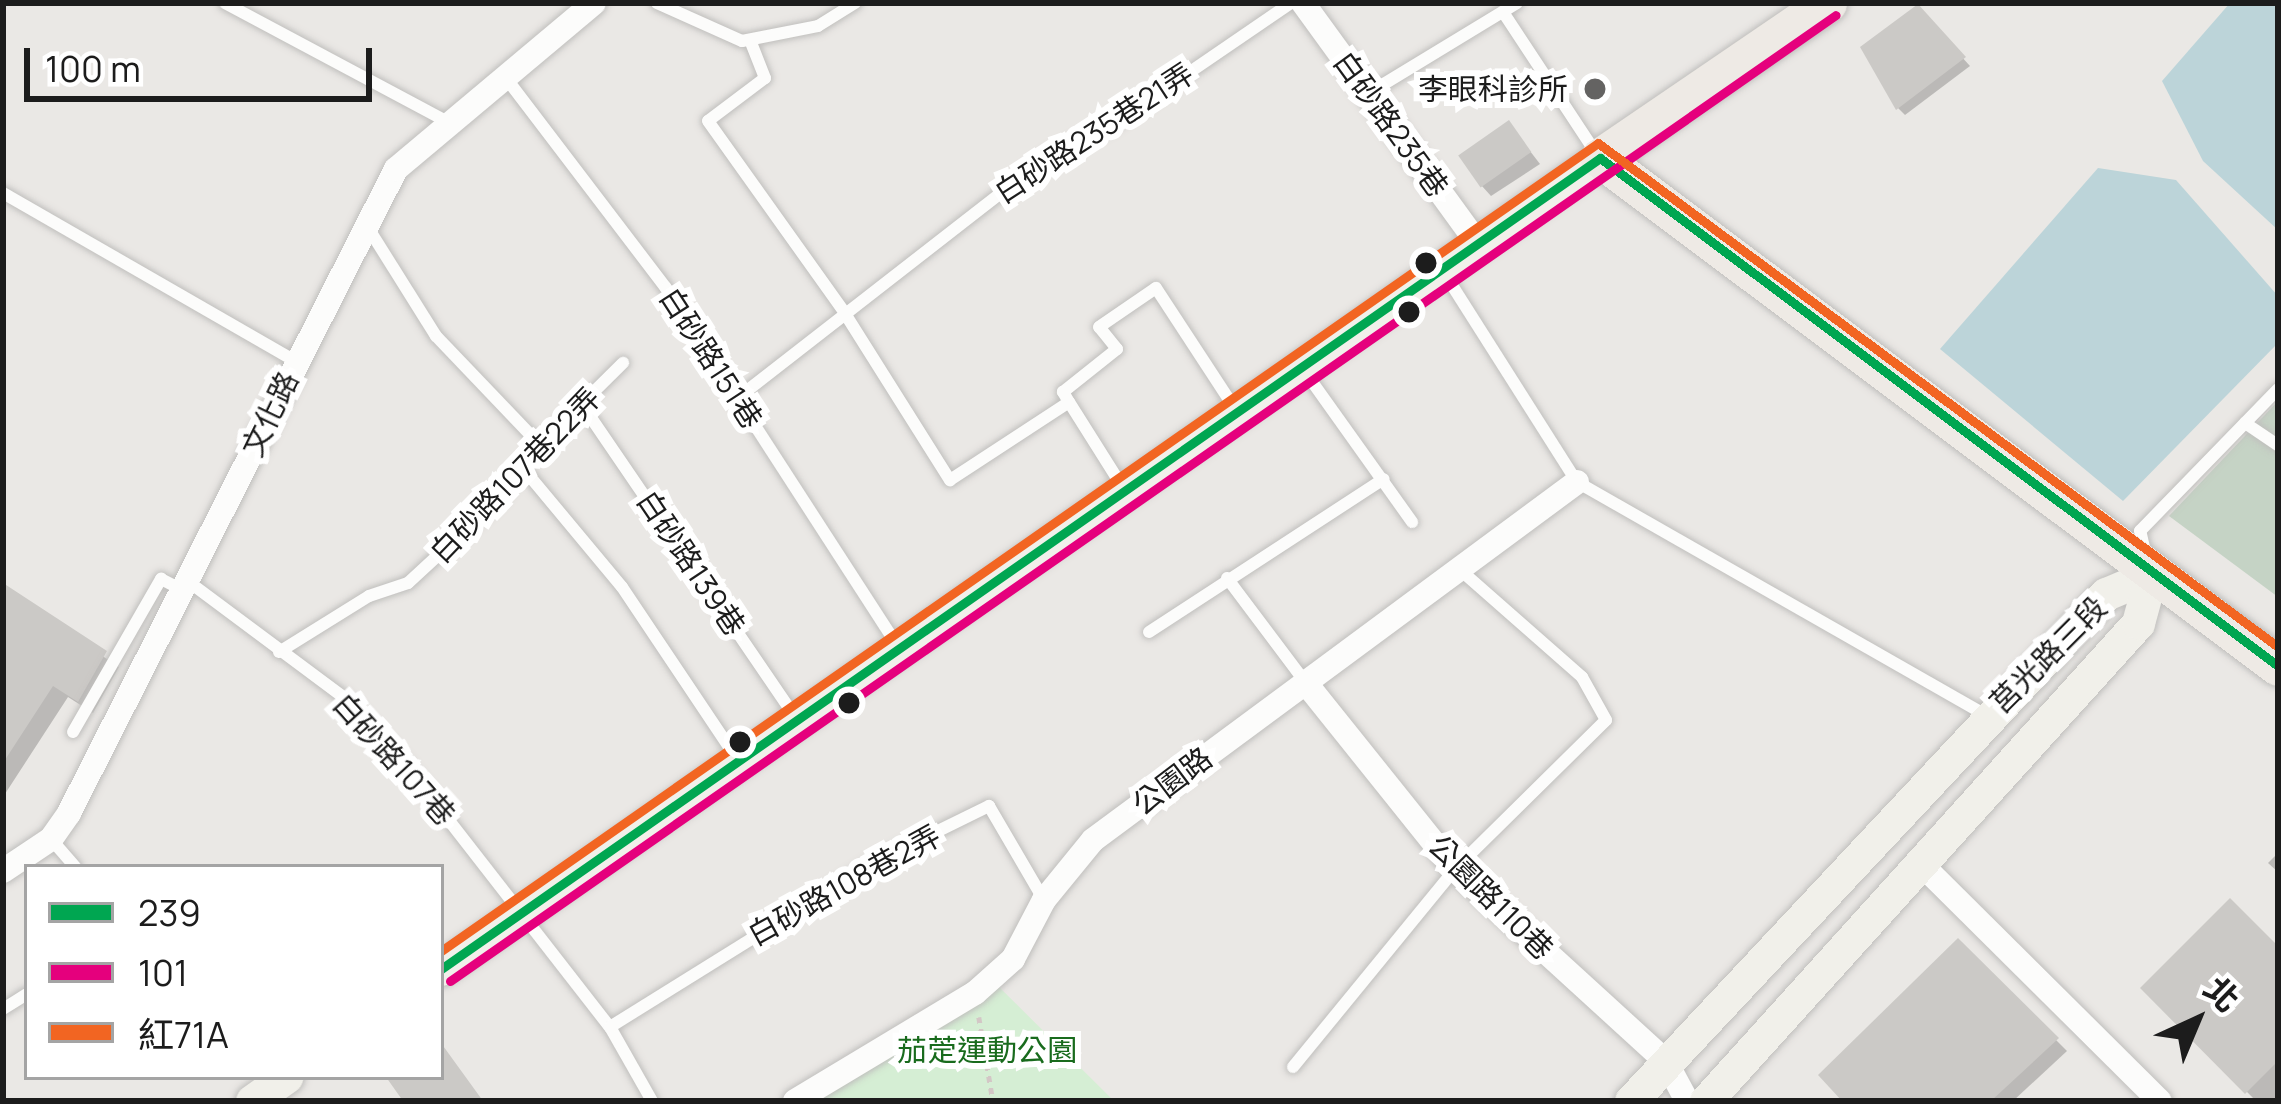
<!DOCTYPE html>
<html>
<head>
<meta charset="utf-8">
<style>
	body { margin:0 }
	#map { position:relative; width:2281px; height:1104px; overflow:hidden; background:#eae8e5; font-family:Manrope,"Noto Sans TC",sans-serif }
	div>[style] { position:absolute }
	.cemetery>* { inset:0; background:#c5d3c5 }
	.park>* { inset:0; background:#d5eed4 }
	.water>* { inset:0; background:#bcd4d9 }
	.shadow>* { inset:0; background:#0003 }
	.building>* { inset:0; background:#cbc9c6; transform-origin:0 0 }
	.path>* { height:4.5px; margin-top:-2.25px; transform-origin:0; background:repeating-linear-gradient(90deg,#d3c7c6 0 6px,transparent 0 12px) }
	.roads { filter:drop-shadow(0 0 3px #c0bfbd) drop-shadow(0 0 3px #c0bfbd) }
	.lane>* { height:12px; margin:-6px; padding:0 6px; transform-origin:6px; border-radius:6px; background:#fcfcfb }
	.street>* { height:24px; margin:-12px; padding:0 12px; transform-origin:12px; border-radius:12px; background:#fcfcfb }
	.secondary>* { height:33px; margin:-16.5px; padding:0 16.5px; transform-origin:16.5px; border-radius:16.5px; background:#f1f0ea }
	.primary>* { height:39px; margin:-19.5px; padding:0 19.5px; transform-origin:19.5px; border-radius:19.5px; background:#eeeae5 }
	.bus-1>* { height:9px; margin:-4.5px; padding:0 4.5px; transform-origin:4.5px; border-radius:4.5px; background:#00a651 }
	.bus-2>* { height:9px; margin:-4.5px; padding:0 4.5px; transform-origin:4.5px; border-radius:4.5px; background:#e5007d }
	.bus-3>* { height:9px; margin:-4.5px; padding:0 4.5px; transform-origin:4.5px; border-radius:4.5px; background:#f26522 }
	.dots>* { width:33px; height:33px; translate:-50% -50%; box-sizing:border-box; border:6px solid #fff; border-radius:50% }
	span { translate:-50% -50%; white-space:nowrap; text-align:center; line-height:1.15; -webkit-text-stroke:12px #fff; paint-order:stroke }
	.poi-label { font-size:30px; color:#1c1c1c }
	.right { translate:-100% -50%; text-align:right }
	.street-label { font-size:30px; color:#1c1c1c }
	.park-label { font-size:30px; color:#196b1d }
	.frame { position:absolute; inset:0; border:6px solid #1c1c1c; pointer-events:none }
	.legend { position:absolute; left:24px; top:864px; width:420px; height:216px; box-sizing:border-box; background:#fff; border:3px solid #a4a4a4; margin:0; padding:15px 21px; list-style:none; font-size:36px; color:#1c1c1c }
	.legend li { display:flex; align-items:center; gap:24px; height:60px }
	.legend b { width:60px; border:3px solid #a4a4a4 }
	.north { position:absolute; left:2137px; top:960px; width:120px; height:120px; -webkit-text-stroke:9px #fff; paint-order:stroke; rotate:44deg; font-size:33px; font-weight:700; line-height:48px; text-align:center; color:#1c1c1c }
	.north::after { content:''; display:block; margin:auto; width:42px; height:54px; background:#1c1c1c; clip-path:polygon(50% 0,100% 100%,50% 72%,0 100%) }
	.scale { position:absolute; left:24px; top:48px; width:348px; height:54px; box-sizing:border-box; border:6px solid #1c1c1c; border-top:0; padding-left:15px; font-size:36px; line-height:42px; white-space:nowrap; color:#1c1c1c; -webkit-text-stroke:9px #fff; paint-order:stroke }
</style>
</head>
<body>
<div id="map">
	<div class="cemetery">
		<div style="clip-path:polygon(2278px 401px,2278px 597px,2169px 516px)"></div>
	</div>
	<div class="park">
		<div style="clip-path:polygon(996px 984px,1114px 1101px,808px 1101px)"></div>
	</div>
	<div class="water">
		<div style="clip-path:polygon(2230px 3px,2278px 3px,2278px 230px,2203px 161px,2162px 81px)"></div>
		<div style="clip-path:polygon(2098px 168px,2176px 180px,2278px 296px,2278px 343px,2123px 501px,1940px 349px)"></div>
	</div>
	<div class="shadow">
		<div style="clip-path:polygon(1917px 8px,1970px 66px,1905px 115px,1898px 108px)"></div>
		<div style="clip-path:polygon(1509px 124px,1540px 164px,1491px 196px,1481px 185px)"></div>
		<div style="clip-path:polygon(3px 590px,119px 667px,93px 713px,68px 697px,3px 797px)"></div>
		<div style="clip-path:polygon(2278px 853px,2278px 872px,2268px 863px)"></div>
		<div style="clip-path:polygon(1958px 942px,2067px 1051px,2013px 1101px,1846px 1101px)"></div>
		<div style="clip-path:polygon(2278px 950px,2278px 1101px,2256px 1101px,2144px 988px)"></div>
	</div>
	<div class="building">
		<div style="clip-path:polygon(1918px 4px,1966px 57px,1896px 110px,1860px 47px)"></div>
		<div style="left:1509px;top:120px;width:39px;height:62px;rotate:55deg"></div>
		<div style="clip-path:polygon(3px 583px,107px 651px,78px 702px,53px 686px,3px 763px)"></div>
		<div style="clip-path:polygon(2230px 898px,2278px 946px,2278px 1061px,2245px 1094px,2140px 988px)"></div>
		<div style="clip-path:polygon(1958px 938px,2059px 1038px,1991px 1101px,1842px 1101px,1818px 1075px)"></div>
		<div style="clip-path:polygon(441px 1043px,483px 1101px,403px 1101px,386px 1077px,441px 1077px)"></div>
	</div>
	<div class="path">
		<div style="left:979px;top:1017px;width:85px;rotate:80.5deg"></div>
	</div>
	<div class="roads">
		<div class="lane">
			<div style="left:225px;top:3px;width:253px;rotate:28.1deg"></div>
			<div style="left:657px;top:3px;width:93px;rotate:24.1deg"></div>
			<div style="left:742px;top:41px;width:77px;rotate:-11.2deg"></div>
			<div style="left:818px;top:26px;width:44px;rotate:-31.9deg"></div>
			<div style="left:1503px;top:12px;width:173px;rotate:56.6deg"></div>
			<div style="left:750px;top:40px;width:41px;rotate:68.5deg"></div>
			<div style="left:765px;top:78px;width:71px;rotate:143deg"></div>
			<div style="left:708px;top:121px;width:234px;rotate:54.5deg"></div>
			<div style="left:844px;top:312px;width:199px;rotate:57.8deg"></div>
			<div style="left:950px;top:480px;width:142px;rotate:-33.2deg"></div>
			<div style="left:1069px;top:402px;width:99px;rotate:57.8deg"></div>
			<div style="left:506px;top:78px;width:264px;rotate:52.7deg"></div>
			<div style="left:666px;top:288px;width:424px;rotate:57.1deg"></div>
			<div style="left:1369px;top:93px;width:173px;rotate:-31.3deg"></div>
			<div style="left:3px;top:193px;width:337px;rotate:29.9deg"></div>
			<div style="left:367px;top:226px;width:130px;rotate:57.9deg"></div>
			<div style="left:436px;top:336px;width:151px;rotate:46.3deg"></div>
			<div style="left:1443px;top:271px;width:250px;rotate:57.6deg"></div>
			<div style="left:1577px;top:482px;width:472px;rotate:29.7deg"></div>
			<div style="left:1303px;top:369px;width:188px;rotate:54.5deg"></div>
			<div style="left:735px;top:400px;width:397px;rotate:-37.9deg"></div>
			<div style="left:1048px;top:156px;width:73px;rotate:-25.9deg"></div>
			<div style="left:1114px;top:124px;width:214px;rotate:-34.4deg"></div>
			<div style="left:1069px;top:402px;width:12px;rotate:-121deg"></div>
			<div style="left:1063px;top:392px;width:69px;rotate:-38.5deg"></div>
			<div style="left:1117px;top:349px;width:28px;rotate:-129deg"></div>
			<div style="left:1099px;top:327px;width:69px;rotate:-34.4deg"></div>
			<div style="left:1156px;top:288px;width:142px;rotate:56.8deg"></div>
			<div style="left:583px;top:406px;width:376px;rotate:55.7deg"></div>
			<div style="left:2245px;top:423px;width:40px;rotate:34deg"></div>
			<div style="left:522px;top:467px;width:156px;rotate:50.2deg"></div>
			<div style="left:622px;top:587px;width:208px;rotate:56.2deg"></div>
			<div style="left:2146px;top:556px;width:26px;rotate:-103deg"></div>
			<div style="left:2140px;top:531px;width:198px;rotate:-45.8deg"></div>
			<div style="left:1227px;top:578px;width:130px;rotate:53.1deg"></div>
			<div style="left:189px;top:582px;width:196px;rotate:36.7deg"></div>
			<div style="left:346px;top:699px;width:88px;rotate:47.8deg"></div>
			<div style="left:405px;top:764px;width:333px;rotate:52.1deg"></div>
			<div style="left:610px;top:1027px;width:85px;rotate:60.4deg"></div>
			<div style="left:1149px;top:632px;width:280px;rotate:-33.1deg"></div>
			<div style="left:279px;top:652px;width:106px;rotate:-31.9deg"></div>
			<div style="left:369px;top:596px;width:41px;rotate:-18.4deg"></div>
			<div style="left:408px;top:583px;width:122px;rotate:-42.7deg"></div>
			<div style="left:498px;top:500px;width:69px;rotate:-52.6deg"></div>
			<div style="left:540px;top:445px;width:117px;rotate:-44.7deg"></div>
			<div style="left:73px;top:732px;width:177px;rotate:-60.1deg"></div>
			<div style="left:161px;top:579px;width:25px;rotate:27deg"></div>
			<div style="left:51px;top:839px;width:37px;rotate:49deg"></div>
			<div style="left:3px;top:1009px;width:28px;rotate:-32deg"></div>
			<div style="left:610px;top:1027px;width:314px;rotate:-31.9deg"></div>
			<div style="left:877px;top:861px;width:125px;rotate:-26.2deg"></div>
			<div style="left:989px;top:806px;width:109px;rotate:59.7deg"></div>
			<div style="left:1293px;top:1067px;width:256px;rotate:-50.7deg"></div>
			<div style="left:1455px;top:869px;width:212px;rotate:-44.6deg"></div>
			<div style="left:1606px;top:720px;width:49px;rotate:-119.2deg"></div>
			<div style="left:1582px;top:677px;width:162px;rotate:-138.7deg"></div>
		</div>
		<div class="street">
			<div style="left:1303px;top:3px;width:299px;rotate:54deg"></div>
			<div style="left:1305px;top:682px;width:240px;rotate:51.3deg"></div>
			<div style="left:1455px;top:869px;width:286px;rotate:42.4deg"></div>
			<div style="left:1666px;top:1062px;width:44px;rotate:61.7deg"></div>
			<div style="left:1922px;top:865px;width:335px;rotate:44.8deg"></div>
			<div style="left:3px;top:871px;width:58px;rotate:-33.7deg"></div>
			<div style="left:51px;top:839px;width:32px;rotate:-55deg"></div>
			<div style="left:69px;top:813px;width:722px;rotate:-63.08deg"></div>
			<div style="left:396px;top:169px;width:258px;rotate:-40deg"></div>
			<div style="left:795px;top:1101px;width:210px;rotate:-31deg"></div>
			<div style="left:975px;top:993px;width:51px;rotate:-41.8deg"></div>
			<div style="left:1013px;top:959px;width:67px;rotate:-62.3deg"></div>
			<div style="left:1044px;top:900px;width:77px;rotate:-50.8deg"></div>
			<div style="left:1093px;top:840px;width:602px;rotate:-36.49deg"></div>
		</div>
		<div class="secondary">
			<div style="left:441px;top:969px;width:1415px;rotate:-34.98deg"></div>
			<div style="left:252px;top:1101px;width:42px;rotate:-35.2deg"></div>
			<div style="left:1631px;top:1101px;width:695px;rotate:-46.87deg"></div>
			<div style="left:2106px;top:594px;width:49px;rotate:-22.9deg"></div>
			<div style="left:1706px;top:1101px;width:644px;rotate:-47.89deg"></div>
			<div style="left:2138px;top:623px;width:50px;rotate:-74.8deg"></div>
		</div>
		<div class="primary">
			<div style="left:1827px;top:3px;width:275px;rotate:145.7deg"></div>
			<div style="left:1600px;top:158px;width:847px;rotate:36.84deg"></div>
		</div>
	</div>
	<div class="bus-1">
		<div style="left:1600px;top:158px;width:847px;rotate:36.84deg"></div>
		<div style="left:441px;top:969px;width:1415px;rotate:-34.98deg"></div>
	</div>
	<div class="bus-2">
		<div style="left:450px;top:981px;width:1689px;rotate:-34.88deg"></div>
	</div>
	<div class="bus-3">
		<div style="left:441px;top:951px;width:1411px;rotate:-34.93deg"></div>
		<div style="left:1598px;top:143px;width:846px;rotate:36.54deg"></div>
	</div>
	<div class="dots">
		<div style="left:1595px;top:89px;background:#646362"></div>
		<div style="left:1426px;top:263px;background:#1c1c1c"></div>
		<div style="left:1409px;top:312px;background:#1c1c1c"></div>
		<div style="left:849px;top:703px;background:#1c1c1c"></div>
		<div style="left:740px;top:742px;background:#1c1c1c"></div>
	</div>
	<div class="poi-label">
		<span class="right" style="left:1568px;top:89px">李眼科診所</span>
	</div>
	<div class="street-label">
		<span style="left:1391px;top:124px;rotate:54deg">白砂路235巷</span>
		<span style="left:1094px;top:133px;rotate:-33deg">白砂路235巷21弄</span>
		<span style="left:711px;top:358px;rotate:57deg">白砂路151巷</span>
		<span style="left:270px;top:414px;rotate:-64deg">文化路</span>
		<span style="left:515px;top:475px;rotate:-46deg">白砂路107巷22弄</span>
		<span style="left:691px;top:563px;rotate:56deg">白砂路139巷</span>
		<span style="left:2048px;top:655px;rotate:-45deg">莒光路三段</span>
		<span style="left:394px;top:759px;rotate:48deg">白砂路107巷</span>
		<span style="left:1172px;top:781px;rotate:-37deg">公園路</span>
		<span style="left:844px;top:885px;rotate:-29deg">白砂路108巷2弄</span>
		<span style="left:1491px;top:897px;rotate:45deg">公園路110巷</span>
	</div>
	<div class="park-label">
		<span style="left:987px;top:1050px">茄萣運動公園</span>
	</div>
	<div class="frame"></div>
	<ul class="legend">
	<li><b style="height:15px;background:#00a651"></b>239</li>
	<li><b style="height:15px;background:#e5007d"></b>101</li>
	<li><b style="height:15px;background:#f26522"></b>紅71A</li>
	</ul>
	<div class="north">北</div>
	<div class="scale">100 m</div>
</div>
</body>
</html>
